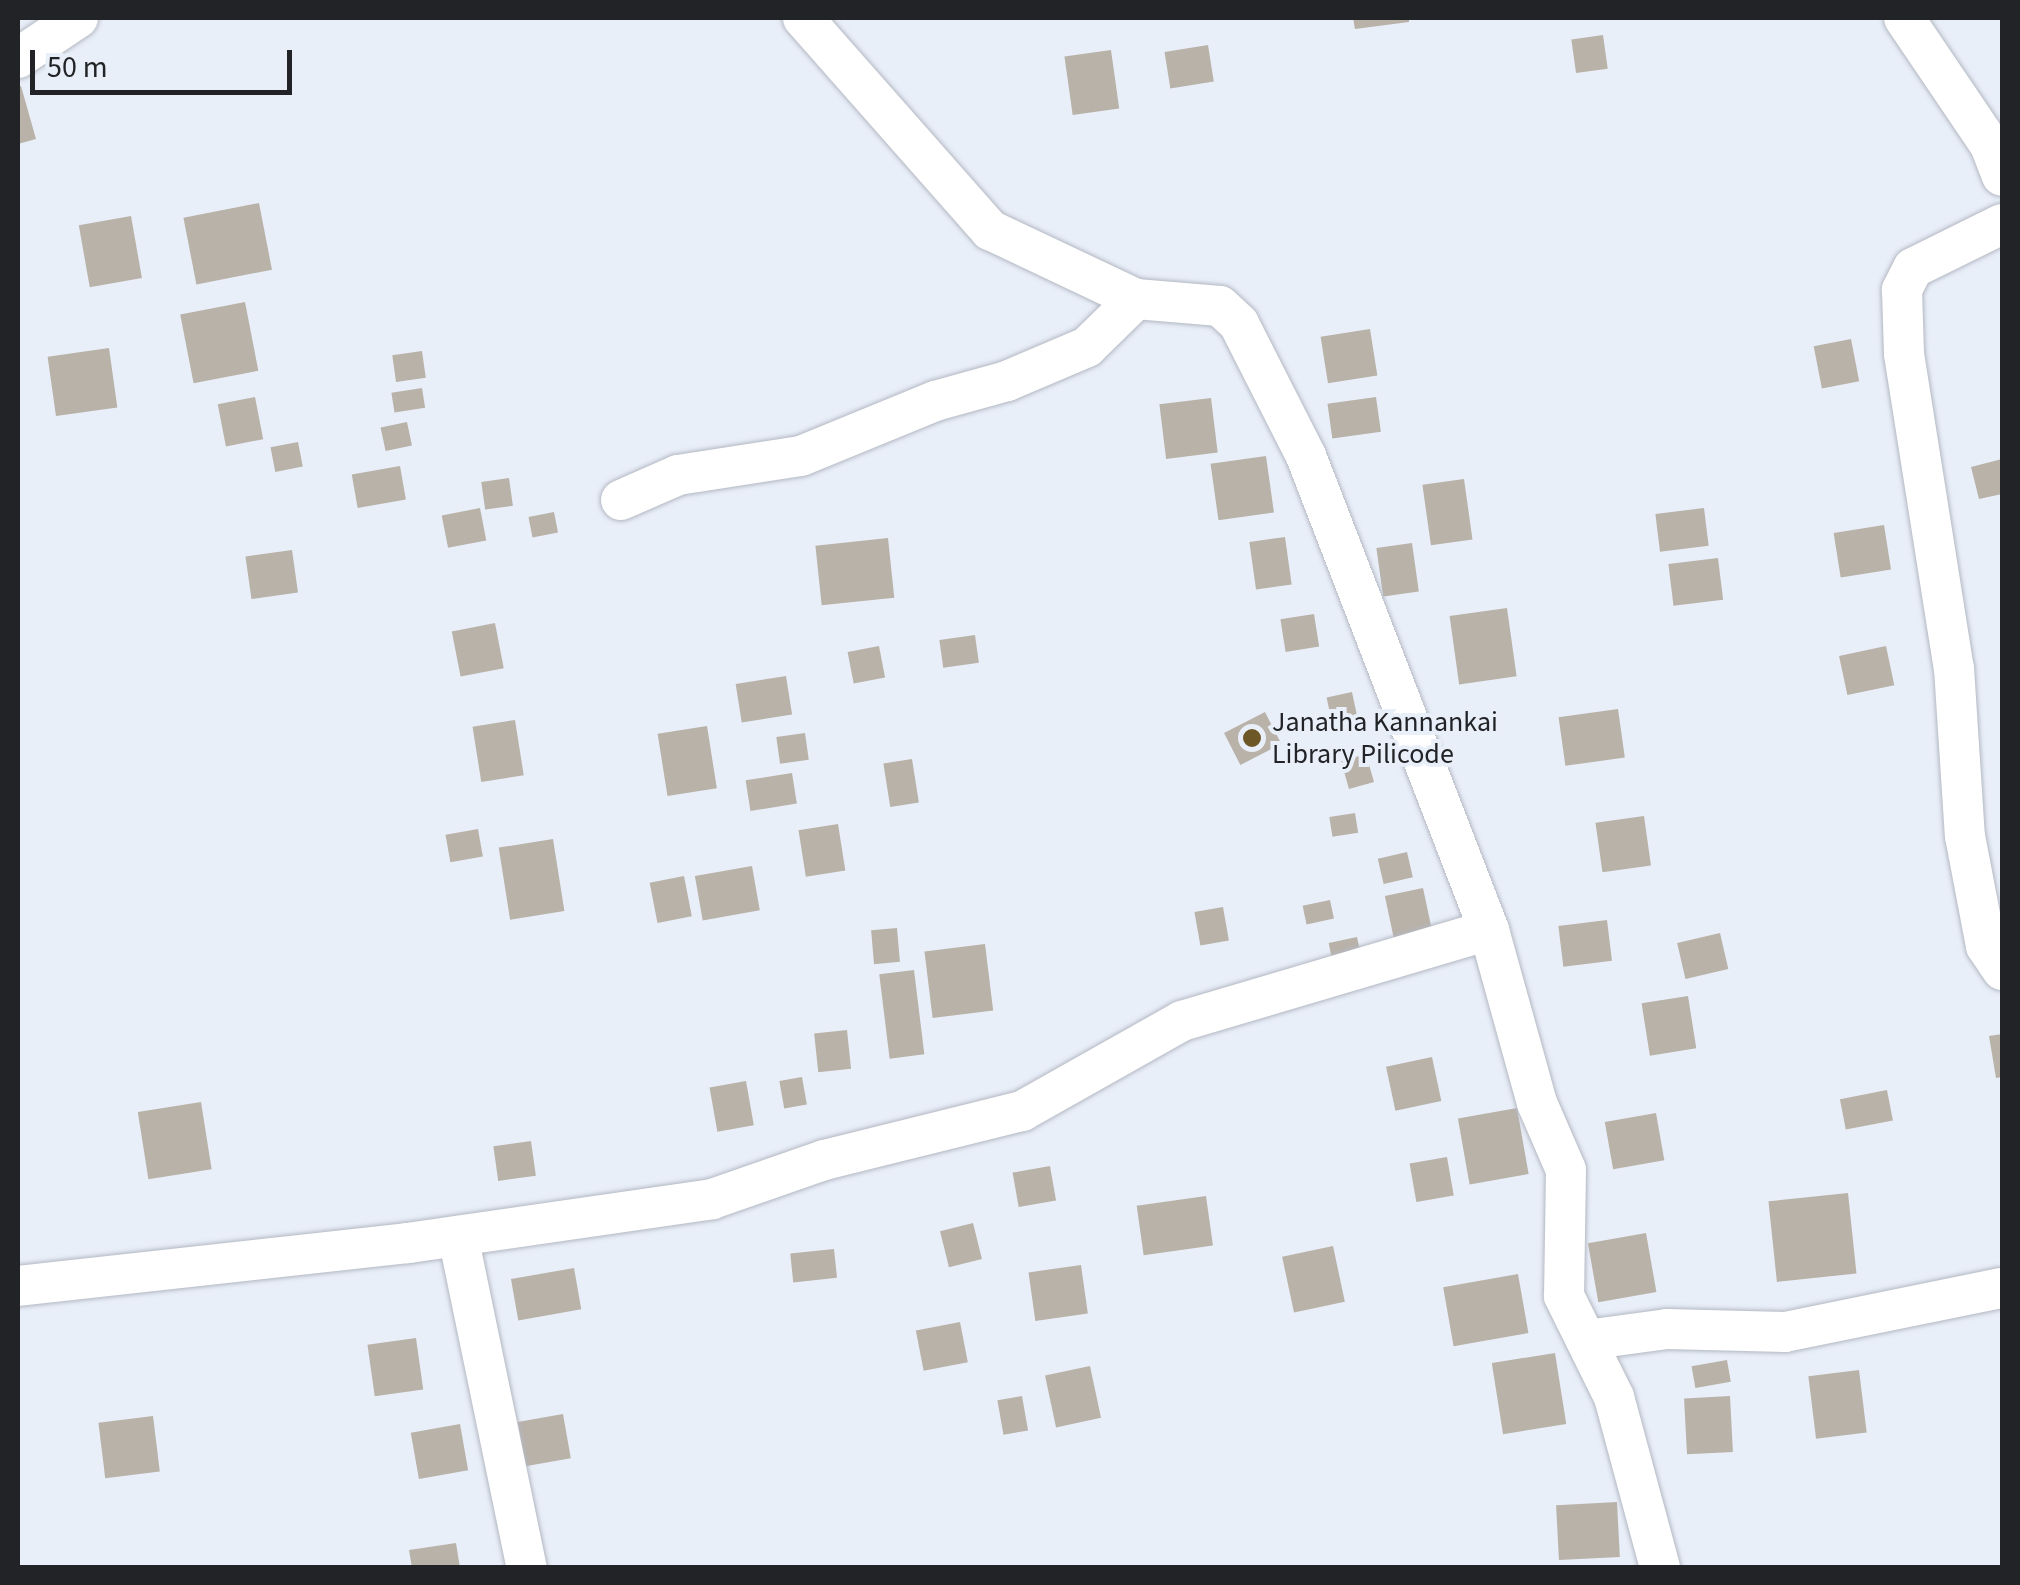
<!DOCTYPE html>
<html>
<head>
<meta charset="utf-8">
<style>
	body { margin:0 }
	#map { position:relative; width:2020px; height:1585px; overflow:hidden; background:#e9eff9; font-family:"Source Sans 3",sans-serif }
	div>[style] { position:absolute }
	.building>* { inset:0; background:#b9b2a9; transform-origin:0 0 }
	.roads { filter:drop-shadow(0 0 2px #b3b8c2) drop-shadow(0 0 2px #b3b8c2) }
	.minor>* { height:40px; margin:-20px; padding:0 20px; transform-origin:20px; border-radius:20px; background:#fff }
	.dots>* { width:28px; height:28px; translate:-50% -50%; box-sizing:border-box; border:5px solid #e9eff9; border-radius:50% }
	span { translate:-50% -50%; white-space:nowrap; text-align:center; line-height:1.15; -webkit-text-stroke:8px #e9eff9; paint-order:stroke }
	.poi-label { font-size:28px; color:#212326 }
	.left { translate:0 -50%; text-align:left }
	.frame { position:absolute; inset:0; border:20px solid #212326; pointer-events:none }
	.scale { position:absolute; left:30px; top:50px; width:262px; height:45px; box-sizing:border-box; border:5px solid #212326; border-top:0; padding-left:12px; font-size:30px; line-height:35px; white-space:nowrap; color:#212326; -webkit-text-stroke:8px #e9eff9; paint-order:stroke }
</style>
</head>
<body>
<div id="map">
	<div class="building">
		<div style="clip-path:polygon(1353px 18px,1409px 18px,1409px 22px,1355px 29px)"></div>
		<div style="left:1603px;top:35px;width:34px;height:32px;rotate:82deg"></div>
		<div style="left:1208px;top:45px;width:37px;height:44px;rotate:81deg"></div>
		<div style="left:1111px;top:50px;width:59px;height:47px;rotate:82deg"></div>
		<div style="clip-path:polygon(21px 86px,36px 139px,18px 144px,18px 87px)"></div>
		<div style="left:259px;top:203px;width:68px;height:77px;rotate:79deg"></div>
		<div style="left:131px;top:216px;width:63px;height:53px;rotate:80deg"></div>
		<div style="left:245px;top:302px;width:70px;height:66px;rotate:79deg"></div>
		<div style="left:1370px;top:329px;width:47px;height:50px;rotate:81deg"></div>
		<div style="left:1851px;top:339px;width:43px;height:38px;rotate:79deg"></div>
		<div style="left:109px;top:348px;width:60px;height:62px;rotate:82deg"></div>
		<div style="left:422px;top:351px;width:27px;height:30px;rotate:82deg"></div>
		<div style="left:422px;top:388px;width:20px;height:31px;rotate:81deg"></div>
		<div style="left:255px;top:397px;width:43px;height:38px;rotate:79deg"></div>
		<div style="left:1376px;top:397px;width:35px;height:49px;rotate:82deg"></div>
		<div style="left:1211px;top:398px;width:55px;height:52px;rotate:83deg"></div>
		<div style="left:407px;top:422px;width:24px;height:27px;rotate:78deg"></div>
		<div style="left:298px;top:442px;width:25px;height:28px;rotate:79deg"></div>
		<div style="left:1266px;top:456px;width:57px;height:56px;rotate:82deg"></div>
		<div style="clip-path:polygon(2002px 459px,2002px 494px,1979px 499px,1971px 467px)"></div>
		<div style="left:400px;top:466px;width:34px;height:49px;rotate:80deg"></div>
		<div style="left:509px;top:478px;width:28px;height:28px;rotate:82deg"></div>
		<div style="left:1464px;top:479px;width:61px;height:42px;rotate:82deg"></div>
		<div style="left:480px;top:508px;width:33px;height:39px;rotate:79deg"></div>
		<div style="left:1704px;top:508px;width:38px;height:49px;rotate:83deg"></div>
		<div style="left:554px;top:512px;width:21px;height:26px;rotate:79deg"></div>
		<div style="left:1884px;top:525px;width:45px;height:51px;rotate:81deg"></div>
		<div style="left:1285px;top:537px;width:48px;height:36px;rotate:82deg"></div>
		<div style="left:888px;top:538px;width:60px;height:73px;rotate:84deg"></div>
		<div style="left:1412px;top:543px;width:49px;height:36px;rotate:82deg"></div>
		<div style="left:292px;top:550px;width:43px;height:47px;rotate:82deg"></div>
		<div style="left:1718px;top:558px;width:42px;height:50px;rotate:83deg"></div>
		<div style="left:1507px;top:608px;width:69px;height:58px;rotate:82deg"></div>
		<div style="left:1314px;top:614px;width:33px;height:34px;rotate:81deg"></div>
		<div style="left:495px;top:623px;width:46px;height:44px;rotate:79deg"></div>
		<div style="left:975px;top:635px;width:28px;height:36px;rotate:82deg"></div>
		<div style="left:879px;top:646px;width:32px;height:32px;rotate:79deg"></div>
		<div style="left:1886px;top:646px;width:40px;height:48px;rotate:78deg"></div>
		<div style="left:786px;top:676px;width:39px;height:51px;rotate:81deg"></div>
		<div style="left:1352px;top:692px;width:30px;height:26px;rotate:78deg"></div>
		<div style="left:1618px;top:709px;width:49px;height:60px;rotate:82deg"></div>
		<div style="left:1265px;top:712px;width:36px;height:46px;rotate:63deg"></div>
		<div style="left:515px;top:720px;width:56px;height:43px;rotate:81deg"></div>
		<div style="left:707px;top:726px;width:63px;height:50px;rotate:81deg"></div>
		<div style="left:805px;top:733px;width:27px;height:29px;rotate:82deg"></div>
		<div style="left:1366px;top:754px;width:29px;height:26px;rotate:74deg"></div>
		<div style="left:912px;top:759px;width:44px;height:29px;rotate:81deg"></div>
		<div style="left:792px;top:773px;width:31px;height:47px;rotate:81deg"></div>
		<div style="left:1355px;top:813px;width:20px;height:26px;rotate:81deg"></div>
		<div style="left:1644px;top:816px;width:50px;height:49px;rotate:82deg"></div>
		<div style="left:838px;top:824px;width:47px;height:40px;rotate:81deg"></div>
		<div style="left:478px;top:829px;width:28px;height:33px;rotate:80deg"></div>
		<div style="left:553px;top:839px;width:73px;height:55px;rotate:81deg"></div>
		<div style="left:1407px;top:852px;width:26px;height:30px;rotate:77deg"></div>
		<div style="left:752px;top:866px;width:45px;height:58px;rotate:80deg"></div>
		<div style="left:684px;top:876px;width:41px;height:35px;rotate:79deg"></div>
		<div style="left:1423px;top:888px;width:43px;height:39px;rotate:78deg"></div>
		<div style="left:1330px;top:900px;width:19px;height:28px;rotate:78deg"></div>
		<div style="left:1223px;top:907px;width:34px;height:29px;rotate:80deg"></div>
		<div style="left:1607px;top:920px;width:41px;height:49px;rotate:83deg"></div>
		<div style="left:897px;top:928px;width:34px;height:26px;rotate:85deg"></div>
		<div style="left:1720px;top:933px;width:37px;height:44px;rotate:77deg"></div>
		<div style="left:1357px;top:937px;width:19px;height:29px;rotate:78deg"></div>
		<div style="left:985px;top:944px;width:67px;height:61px;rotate:83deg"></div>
		<div style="left:914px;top:970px;width:85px;height:35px;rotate:83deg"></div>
		<div style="left:1688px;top:996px;width:53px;height:47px;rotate:81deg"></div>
		<div style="left:847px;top:1030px;width:39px;height:33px;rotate:84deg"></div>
		<div style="clip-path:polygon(2002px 1034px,2002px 1077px,1996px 1078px,1989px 1036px)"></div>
		<div style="left:1432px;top:1057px;width:45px;height:47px;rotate:78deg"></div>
		<div style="left:802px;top:1077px;width:28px;height:23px;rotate:80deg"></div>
		<div style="left:746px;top:1081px;width:45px;height:37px;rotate:80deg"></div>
		<div style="left:1887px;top:1090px;width:31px;height:48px;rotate:79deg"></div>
		<div style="left:201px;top:1102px;width:68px;height:64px;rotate:81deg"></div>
		<div style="left:1517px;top:1108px;width:67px;height:60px;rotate:80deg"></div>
		<div style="left:1656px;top:1113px;width:48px;height:52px;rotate:80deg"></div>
		<div style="left:531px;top:1141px;width:35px;height:38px;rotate:82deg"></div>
		<div style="left:1447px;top:1157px;width:39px;height:38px;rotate:80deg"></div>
		<div style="left:1050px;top:1166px;width:35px;height:38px;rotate:80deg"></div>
		<div style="left:1848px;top:1193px;width:81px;height:80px;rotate:84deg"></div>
		<div style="left:1206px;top:1196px;width:50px;height:70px;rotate:82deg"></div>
		<div style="left:973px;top:1223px;width:37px;height:34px;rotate:76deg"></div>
		<div style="left:1646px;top:1233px;width:60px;height:59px;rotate:80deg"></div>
		<div style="left:1333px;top:1246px;width:57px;height:52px;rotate:78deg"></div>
		<div style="left:834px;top:1249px;width:29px;height:44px;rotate:84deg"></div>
		<div style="left:1081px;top:1265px;width:49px;height:53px;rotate:82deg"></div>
		<div style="left:574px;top:1268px;width:42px;height:64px;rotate:80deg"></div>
		<div style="left:1518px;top:1274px;width:60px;height:76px;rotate:80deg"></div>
		<div style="left:960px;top:1322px;width:41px;height:45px;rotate:79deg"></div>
		<div style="left:416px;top:1338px;width:52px;height:49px;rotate:82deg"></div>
		<div style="left:1555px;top:1353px;width:72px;height:64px;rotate:81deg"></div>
		<div style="left:1727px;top:1360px;width:22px;height:36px;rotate:80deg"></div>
		<div style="left:1090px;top:1366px;width:53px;height:46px;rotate:78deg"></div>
		<div style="left:1859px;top:1370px;width:63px;height:51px;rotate:83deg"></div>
		<div style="left:1022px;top:1396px;width:35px;height:25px;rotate:80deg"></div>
		<div style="left:1730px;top:1396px;width:56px;height:46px;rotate:87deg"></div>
		<div style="left:563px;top:1414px;width:45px;height:46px;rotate:80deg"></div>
		<div style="left:153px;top:1416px;width:56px;height:55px;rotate:83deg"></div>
		<div style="left:460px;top:1424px;width:47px;height:50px;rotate:80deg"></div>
		<div style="left:1617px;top:1502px;width:55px;height:61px;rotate:87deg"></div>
		<div style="clip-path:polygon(456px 1543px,460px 1568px,412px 1568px,409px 1550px)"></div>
	</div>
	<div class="roads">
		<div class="minor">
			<div style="left:803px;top:18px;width:283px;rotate:48.6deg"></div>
			<div style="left:990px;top:230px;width:161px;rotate:25.3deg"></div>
			<div style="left:1136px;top:299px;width:84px;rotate:4.8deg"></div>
			<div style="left:1220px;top:306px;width:26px;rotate:43deg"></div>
			<div style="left:1239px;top:324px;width:148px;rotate:63.1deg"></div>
			<div style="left:1306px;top:456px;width:508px;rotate:68.89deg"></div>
			<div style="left:1904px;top:18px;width:153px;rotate:55.9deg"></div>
			<div style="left:1990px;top:145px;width:33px;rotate:69deg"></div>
			<div style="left:18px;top:58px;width:72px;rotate:-33.7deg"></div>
			<div style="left:2002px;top:224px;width:99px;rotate:153.7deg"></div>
			<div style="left:1913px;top:268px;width:25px;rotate:117deg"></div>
			<div style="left:1902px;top:290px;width:64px;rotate:88.2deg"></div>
			<div style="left:1904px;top:354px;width:318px;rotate:81deg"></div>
			<div style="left:1954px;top:668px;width:168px;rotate:86.3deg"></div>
			<div style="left:1965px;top:836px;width:112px;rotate:79.2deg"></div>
			<div style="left:1986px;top:946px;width:29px;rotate:56deg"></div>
			<div style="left:621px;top:500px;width:62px;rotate:-23.7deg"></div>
			<div style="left:678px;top:475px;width:124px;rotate:-8.8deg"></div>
			<div style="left:801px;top:456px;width:145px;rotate:-22.3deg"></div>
			<div style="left:935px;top:401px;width:75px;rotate:-15.5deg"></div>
			<div style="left:1007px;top:381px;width:87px;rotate:-23deg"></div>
			<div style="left:1087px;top:347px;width:69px;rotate:-44.4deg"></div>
			<div style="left:458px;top:1236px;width:339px;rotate:78.3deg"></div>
			<div style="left:18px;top:1286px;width:392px;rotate:-6.3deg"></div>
			<div style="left:408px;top:1243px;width:307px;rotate:-8.2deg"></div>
			<div style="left:712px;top:1199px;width:119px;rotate:-19.2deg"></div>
			<div style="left:824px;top:1160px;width:204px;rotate:-13.9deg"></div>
			<div style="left:1022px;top:1111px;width:184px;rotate:-29.4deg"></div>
			<div style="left:1182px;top:1021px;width:320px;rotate:-16.5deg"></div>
			<div style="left:1489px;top:930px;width:180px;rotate:74.5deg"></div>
			<div style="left:1537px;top:1103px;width:73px;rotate:66.6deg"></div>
			<div style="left:1566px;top:1170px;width:126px;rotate:90.9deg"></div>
			<div style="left:1564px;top:1296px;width:113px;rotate:63.7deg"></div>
			<div style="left:1614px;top:1397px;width:177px;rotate:74.9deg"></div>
			<div style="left:1586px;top:1340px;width:82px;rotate:-7.7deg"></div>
			<div style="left:1667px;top:1329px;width:118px;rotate:1.5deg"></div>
			<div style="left:1785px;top:1332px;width:221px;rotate:-11.5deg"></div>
		</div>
	</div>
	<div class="dots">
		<div style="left:1252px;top:738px;background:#6d5726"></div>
	</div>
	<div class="poi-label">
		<span class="left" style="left:1272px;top:738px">Janatha Kannankai<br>Library Pilicode</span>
	</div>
	<div class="frame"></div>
	<div class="scale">50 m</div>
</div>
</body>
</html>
